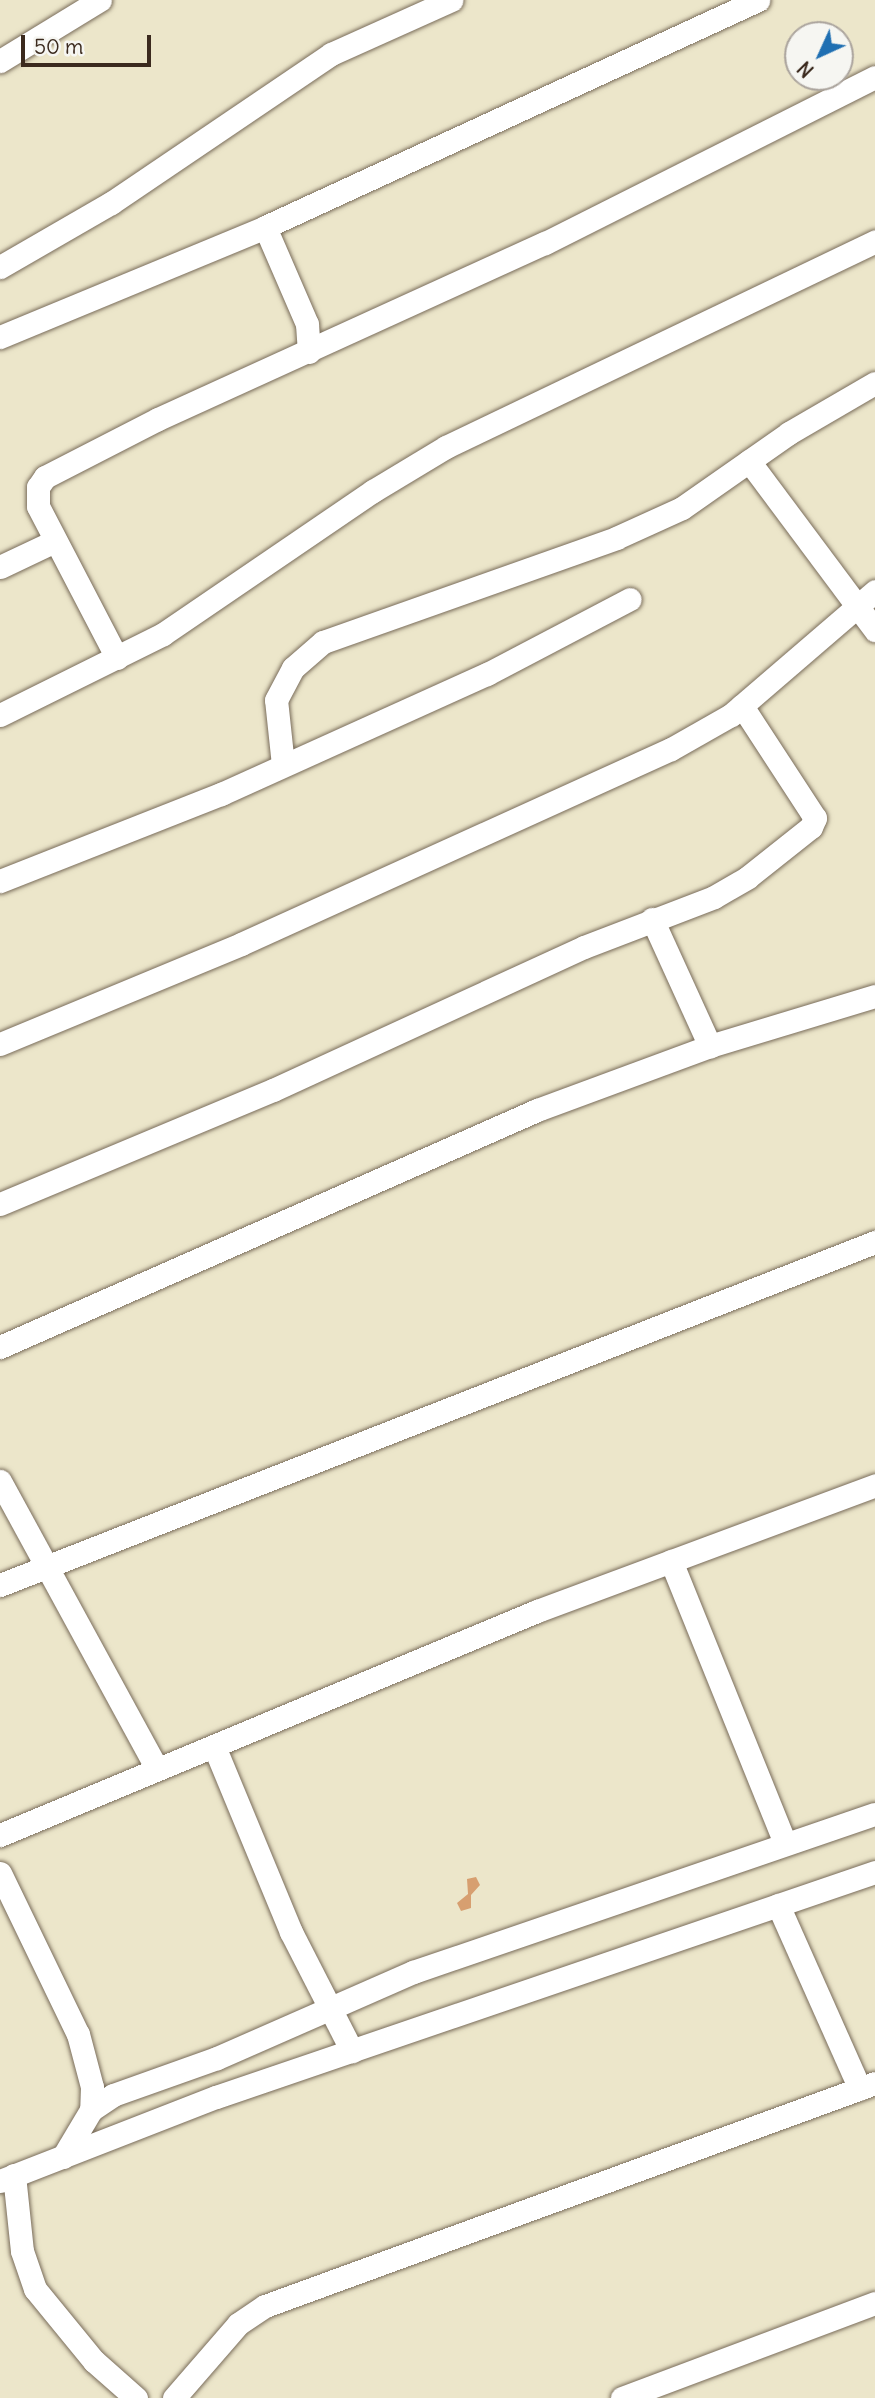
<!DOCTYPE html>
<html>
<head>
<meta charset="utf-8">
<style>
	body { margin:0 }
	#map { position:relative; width:875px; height:2398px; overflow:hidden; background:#ece6ca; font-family:Delius,sans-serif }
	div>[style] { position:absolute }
	.building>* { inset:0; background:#d79f70 }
	.roads { filter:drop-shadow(0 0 2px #796c5a) drop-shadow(0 0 2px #796c5a) }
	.minor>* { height:23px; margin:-11.5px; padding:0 11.5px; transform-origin:11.5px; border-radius:11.5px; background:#fff }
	span { translate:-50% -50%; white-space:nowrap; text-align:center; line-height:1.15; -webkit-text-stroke:6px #f6f6f2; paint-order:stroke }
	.north { position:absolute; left:784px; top:21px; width:70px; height:70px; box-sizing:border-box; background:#f6f6f2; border:2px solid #aba49d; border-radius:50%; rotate:225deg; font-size:19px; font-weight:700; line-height:28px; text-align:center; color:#3b2a1e }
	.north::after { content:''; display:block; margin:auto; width:24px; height:32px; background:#1f6fb2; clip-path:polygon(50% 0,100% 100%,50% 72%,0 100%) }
	.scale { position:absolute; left:21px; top:35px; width:130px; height:32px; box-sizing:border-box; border:4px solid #3b2a1e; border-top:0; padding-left:9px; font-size:21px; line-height:24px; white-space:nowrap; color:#3b2a1e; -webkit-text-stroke:5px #f6f6f2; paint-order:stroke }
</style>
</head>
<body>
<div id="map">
	<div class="building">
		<div style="clip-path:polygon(476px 1877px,480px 1885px,471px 1895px,471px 1908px,461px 1911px,457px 1903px,468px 1894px,467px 1879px)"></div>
	</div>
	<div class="roads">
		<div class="minor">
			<div style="left:0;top:61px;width:117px;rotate:-31.4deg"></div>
			<div style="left:265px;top:227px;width:106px;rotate:66.6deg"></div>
			<div style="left:307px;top:324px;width:28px;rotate:86deg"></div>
			<div style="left:0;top:267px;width:128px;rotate:-30deg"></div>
			<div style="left:111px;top:203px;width:266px;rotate:-34.1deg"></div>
			<div style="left:331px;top:54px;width:132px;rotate:-24.2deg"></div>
			<div style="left:0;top:337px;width:287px;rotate:-22.5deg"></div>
			<div style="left:265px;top:227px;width:543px;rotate:-24.72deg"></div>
			<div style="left:749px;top:461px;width:211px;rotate:53.3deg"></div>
			<div style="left:0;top:567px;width:61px;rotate:-25.3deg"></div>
			<div style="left:117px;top:658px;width:171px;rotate:-117.5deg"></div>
			<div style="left:38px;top:506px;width:19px;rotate:-90deg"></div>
			<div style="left:38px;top:487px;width:12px;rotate:-55deg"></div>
			<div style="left:45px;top:477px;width:127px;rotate:-27.2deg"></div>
			<div style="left:158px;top:419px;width:425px;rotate:-24.5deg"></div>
			<div style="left:545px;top:243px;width:369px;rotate:-26.7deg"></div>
			<div style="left:0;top:715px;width:182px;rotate:-26.4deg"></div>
			<div style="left:163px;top:634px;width:254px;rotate:-34.3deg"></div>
			<div style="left:373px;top:491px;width:85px;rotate:-31.1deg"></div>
			<div style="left:446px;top:447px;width:476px;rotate:-25.6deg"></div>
			<div style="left:283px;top:765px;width:65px;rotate:-96.1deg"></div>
			<div style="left:276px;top:700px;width:36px;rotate:-62deg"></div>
			<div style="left:293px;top:668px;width:40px;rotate:-41deg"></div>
			<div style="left:323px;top:642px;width:311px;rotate:-19.5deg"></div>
			<div style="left:616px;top:538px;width:72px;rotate:-24.4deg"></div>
			<div style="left:682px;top:508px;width:131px;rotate:-35deg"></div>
			<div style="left:789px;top:433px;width:99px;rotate:-30.2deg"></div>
			<div style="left:0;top:881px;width:238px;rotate:-21.5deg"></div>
			<div style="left:221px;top:794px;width:292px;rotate:-24.3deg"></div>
			<div style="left:487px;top:674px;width:161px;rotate:-27.7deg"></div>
			<div style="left:652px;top:919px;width:140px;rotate:65.5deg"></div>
			<div style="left:0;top:1044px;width:261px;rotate:-22.5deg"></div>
			<div style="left:241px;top:944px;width:472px;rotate:-24.4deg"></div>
			<div style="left:671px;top:749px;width:69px;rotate:-29.5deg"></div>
			<div style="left:731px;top:715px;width:190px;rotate:-40.7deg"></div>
			<div style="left:0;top:1204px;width:296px;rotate:-22.7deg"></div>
			<div style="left:273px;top:1090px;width:342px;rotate:-24.7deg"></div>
			<div style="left:584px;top:947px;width:139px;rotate:-21deg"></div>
			<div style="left:714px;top:897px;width:39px;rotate:-30deg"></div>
			<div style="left:748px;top:877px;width:80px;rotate:-38.4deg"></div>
			<div style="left:811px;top:827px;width:10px;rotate:-66deg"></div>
			<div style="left:815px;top:818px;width:134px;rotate:-123.1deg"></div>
			<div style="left:0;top:1347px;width:587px;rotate:-23.81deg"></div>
			<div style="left:537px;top:1110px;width:184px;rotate:-20.3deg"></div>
			<div style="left:710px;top:1046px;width:172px;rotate:-16.9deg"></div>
			<div style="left:0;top:1481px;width:328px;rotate:61.4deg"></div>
			<div style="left:671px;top:1561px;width:304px;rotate:68deg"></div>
			<div style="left:0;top:1585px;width:940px;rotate:-21.41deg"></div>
			<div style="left:214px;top:1746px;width:201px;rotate:67.5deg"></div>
			<div style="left:291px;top:1932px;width:134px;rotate:62.9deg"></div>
			<div style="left:0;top:1835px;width:582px;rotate:-22.64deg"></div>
			<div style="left:537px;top:1611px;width:361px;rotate:-20.4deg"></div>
			<div style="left:0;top:1873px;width:179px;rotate:64.2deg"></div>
			<div style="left:78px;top:2034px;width:55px;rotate:75.2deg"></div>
			<div style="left:92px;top:2087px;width:23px;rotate:92deg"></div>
			<div style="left:778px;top:1905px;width:201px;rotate:66deg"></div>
			<div style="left:63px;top:2157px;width:55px;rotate:-59.2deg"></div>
			<div style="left:91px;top:2110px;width:27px;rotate:-34deg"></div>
			<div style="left:113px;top:2095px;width:110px;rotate:-19.6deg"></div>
			<div style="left:217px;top:2058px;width:214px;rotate:-23.7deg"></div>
			<div style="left:413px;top:1972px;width:488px;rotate:-18.9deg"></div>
			<div style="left:14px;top:2175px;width:76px;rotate:84deg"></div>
			<div style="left:22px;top:2251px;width:40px;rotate:71.1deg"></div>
			<div style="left:35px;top:2289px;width:93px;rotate:50.7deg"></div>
			<div style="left:94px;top:2361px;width:56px;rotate:41.4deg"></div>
			<div style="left:0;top:2181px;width:232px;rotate:-21.3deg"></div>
			<div style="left:216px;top:2097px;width:696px;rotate:-18.85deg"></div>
			<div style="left:174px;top:2398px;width:98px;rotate:-49.1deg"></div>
			<div style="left:238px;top:2324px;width:32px;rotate:-34deg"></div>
			<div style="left:265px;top:2306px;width:649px;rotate:-20.08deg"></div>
			<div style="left:622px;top:2398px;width:270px;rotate:-20.6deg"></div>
		</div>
	</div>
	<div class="north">N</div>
	<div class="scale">50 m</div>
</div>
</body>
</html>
